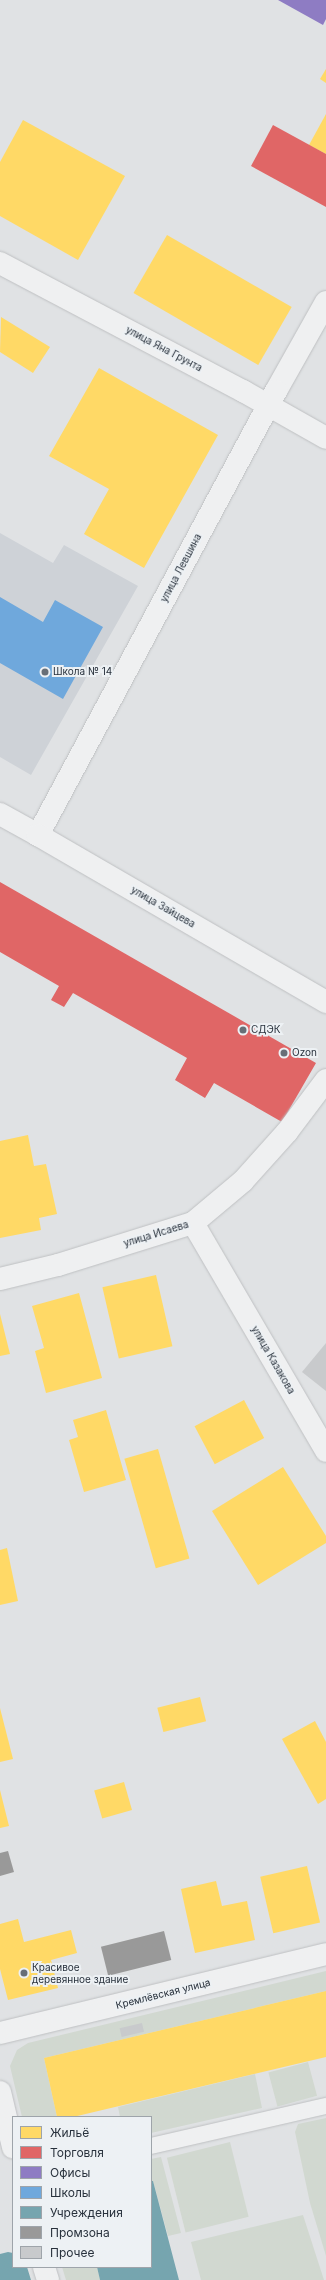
<!DOCTYPE html>
<html>
<head>
<meta charset="utf-8">
<style>
	body { margin:0 }
	#map { position:relative; width:326px; height:2280px; overflow:hidden; background:#e0e2e4; font-family:Inter,sans-serif }
	div>[style] { position:absolute }
	.built>* { inset:0; background:#ced2d7 }
	.green>* { inset:0; background:#d1d8d0; transform-origin:0 0 }
	.homes>* { inset:0; background:#ffd966; transform-origin:0 0 }
	.shops>* { inset:0; background:#e06666 }
	.offices>* { inset:0; background:#8e7cc3 }
	.schools>* { inset:0; background:#6fa8dc }
	.public>* { inset:0; background:#76a5af }
	.industry>* { inset:0; background:#999; transform-origin:0 0 }
	.building>* { inset:0; background:#c8cacc; transform-origin:0 0 }
	.roads { filter:drop-shadow(0 0 1px #bec0c2) drop-shadow(0 0 1px #bec0c2) }
	.service>* { height:16px; margin:-8px; padding:0 8px; transform-origin:8px; border-radius:8px; background:#eff0f1 }
	.pedestrian>* { height:22px; margin:-11px; padding:0 11px; transform-origin:11px; border-radius:11px; background:#eff0f1 }
	.minor>* { height:22px; margin:-11px; padding:0 11px; transform-origin:11px; border-radius:11px; background:#eff0f1 }
	.tertiary>* { height:22px; margin:-11px; padding:0 11px; transform-origin:11px; border-radius:11px; background:#eff0f1 }
	.dots>* { width:11px; height:11px; translate:-50% -50%; box-sizing:border-box; border:2px solid #edf1f4; border-radius:50% }
	span { translate:-50% -50%; white-space:nowrap; text-align:center; line-height:1.15; -webkit-text-stroke:4px #edf1f4; paint-order:stroke }
	.street-label { font-size:10px; color:#28313c }
	.poi-label { font-size:10px; color:#28313c }
	.left { translate:0 -50%; text-align:left }
	.legend { position:absolute; left:12px; top:2116px; width:140px; height:152px; box-sizing:border-box; background:#edf1f4; border:1px solid #9ea4aa; margin:0; padding:5px 7px; list-style:none; font-size:12px; color:#28313c }
	.legend li { display:flex; align-items:center; gap:8px; height:20px }
	.legend b { width:20px; border:1px solid #9ea4aa }
</style>
</head>
<body>
<div id="map">
	<div class="built">
		<div style="clip-path:polygon(0 533px,53px 563px,64px 545px,138px 586px,31px 775px,0 757px)"></div>
	</div>
	<div class="green">
		<div style="clip-path:polygon(326px 1971px,326px 1991px,44px 2058px,57px 2117px,22px 2117px,10px 2066px,17px 2050px,28px 2043px)"></div>
		<div style="left:308px;top:2062px;width:35px;height:41px;rotate:75deg"></div>
		<div style="clip-path:polygon(255px 2074px,262px 2108px,151px 2133px,151px 2117px,120px 2117px,118px 2107px)"></div>
		<div style="clip-path:polygon(326px 2118px,326px 2256px,310px 2203px,295px 2132px,298px 2124px)"></div>
		<div style="left:230px;top:2142px;width:77px;height:65px;rotate:76deg"></div>
		<div style="clip-path:polygon(161px 2157px,181px 2233px,168px 2236px,153px 2181px,151px 2181px,151px 2159px)"></div>
		<div style="clip-path:polygon(303px 2215px,324px 2280px,201px 2280px,191px 2242px)"></div>
		<div style="clip-path:polygon(62px 2267px,97px 2267px,100px 2280px,66px 2280px)"></div>
	</div>
	<div class="homes">
		<div style="clip-path:polygon(326px 69px,326px 83px,320px 79px)"></div>
		<div style="clip-path:polygon(326px 114px,326px 154px,309px 145px)"></div>
		<div style="clip-path:polygon(23px 120px,125px 176px,78px 260px,0 216px,0 162px)"></div>
		<div style="left:167px;top:235px;width:144px;height:67px;rotate:30deg"></div>
		<div style="clip-path:polygon(1px 317px,50px 347px,33px 373px,0 352px)"></div>
		<div style="clip-path:polygon(99px 368px,218px 435px,144px 568px,84px 534px,109px 489px,49px 456px)"></div>
		<div style="clip-path:polygon(28px 1135px,34px 1166px,46px 1164px,57px 1214px,39px 1218px,41px 1230px,0 1238px,0 1141px)"></div>
		<div style="left:156px;top:1275px;width:73px;height:55px;rotate:77deg"></div>
		<div style="clip-path:polygon(79px 1293px,102px 1378px,46px 1393px,35px 1351px,44px 1348px,32px 1306px)"></div>
		<div style="clip-path:polygon(0 1314px,10px 1354px,0 1356px)"></div>
		<div style="left:244px;top:1400px;width:43px;height:56px;rotate:62deg"></div>
		<div style="clip-path:polygon(106px 1410px,126px 1480px,84px 1492px,69px 1440px,78px 1437px,73px 1420px)"></div>
		<div style="left:158px;top:1449px;width:114px;height:35px;rotate:74deg"></div>
		<div style="clip-path:polygon(283px 1467px,326px 1536px,326px 1543px,258px 1585px,212px 1511px)"></div>
		<div style="clip-path:polygon(7px 1548px,18px 1601px,0 1605px,0 1550px)"></div>
		<div style="left:200px;top:1697px;width:25px;height:44px;rotate:76deg"></div>
		<div style="clip-path:polygon(0 1708px,13px 1759px,0 1762px)"></div>
		<div style="clip-path:polygon(315px 1721px,326px 1742px,326px 1799px,318px 1804px,282px 1739px)"></div>
		<div style="left:124px;top:1782px;width:29px;height:31px;rotate:74deg"></div>
		<div style="clip-path:polygon(0 1790px,9px 1826px,0 1828px)"></div>
		<div style="left:307px;top:1866px;width:58px;height:48px;rotate:77deg"></div>
		<div style="clip-path:polygon(216px 1881px,222px 1906px,247px 1901px,255px 1940px,195px 1953px,181px 1889px)"></div>
		<div style="clip-path:polygon(18px 1919px,24px 1942px,71px 1930px,77px 1953px,51px 1960px,58px 1988px,8px 2000px,0 1969px,0 1924px)"></div>
		<div style="clip-path:polygon(326px 1991px,326px 2057px,73px 2117px,57px 2117px,44px 2058px)"></div>
	</div>
	<div class="shops">
		<div style="clip-path:polygon(273px 125px,326px 154px,326px 207px,251px 166px)"></div>
		<div style="clip-path:polygon(0 882px,316px 1063px,282px 1122px,214px 1083px,205px 1098px,175px 1080px,187px 1058px,73px 993px,64px 1007px,51px 1000px,59px 986px,0 952px)"></div>
	</div>
	<div class="offices">
		<div style="clip-path:polygon(278px 0,326px 0,326px 19px,323px 25px)"></div>
	</div>
	<div class="schools">
		<div style="clip-path:polygon(0 597px,43px 622px,55px 600px,103px 627px,63px 699px,0 663px)"></div>
	</div>
	<div class="public">
		<div style="clip-path:polygon(151px 2181px,153px 2181px,179px 2280px,100px 2280px,97px 2267px,151px 2267px)"></div>
		<div style="clip-path:polygon(8px 2252px,13px 2253px,13px 2267px,27px 2267px,31px 2280px,0 2280px,0 2254px)"></div>
	</div>
	<div class="industry">
		<div style="clip-path:polygon(8px 1851px,14px 1872px,0 1876px,0 1853px)"></div>
		<div style="left:164px;top:1931px;width:30px;height:65px;rotate:76deg"></div>
	</div>
	<div class="building">
		<div style="clip-path:polygon(326px 1343px,326px 1391px,302px 1372px)"></div>
		<div style="left:142px;top:2023px;width:9px;height:23px;rotate:77deg"></div>
	</div>
	<div class="roads">
		<div class="service">
			<div style="left:151px;top:2146px;width:180px;rotate:-12.9deg"></div>
		</div>
		<div class="pedestrian">
			<div style="left:0;top:2092px;width:57px;rotate:76.7deg"></div>
			<div style="left:44px;top:2267px;width:14px;rotate:73deg"></div>
		</div>
		<div class="minor">
			<div style="left:0;top:263px;width:275px;rotate:27.8deg"></div>
			<div style="left:243px;top:391px;width:95px;rotate:29.5deg"></div>
			<div style="left:0;top:814px;width:43px;rotate:28.9deg"></div>
			<div style="left:193px;top:1223px;width:264px;rotate:59.7deg"></div>
			<div style="left:0;top:1279px;width:60px;rotate:-13.6deg"></div>
			<div style="left:58px;top:1265px;width:141px;rotate:-17.3deg"></div>
			<div style="left:193px;top:1223px;width:65px;rotate:-40deg"></div>
			<div style="left:243px;top:1181px;width:66px;rotate:-48.1deg"></div>
			<div style="left:287px;top:1132px;width:65px;rotate:-53.1deg"></div>
			<div style="left:0;top:2033px;width:335px;rotate:-13.6deg"></div>
		</div>
		<div class="tertiary">
			<div style="left:326px;top:302px;width:102px;rotate:119.3deg"></div>
			<div style="left:276px;top:391px;width:504px;rotate:118.19deg"></div>
			<div style="left:38px;top:835px;width:333px;rotate:30.1deg"></div>
		</div>
	</div>
	<div class="dots">
		<div style="left:45px;top:672px;background:#686f77"></div>
		<div style="left:243px;top:1030px;background:#686f77"></div>
		<div style="left:284px;top:1053px;background:#686f77"></div>
		<div style="left:24px;top:1973px;background:#686f77"></div>
	</div>
	<div class="street-label">
		<span style="left:164px;top:349px;rotate:28deg">улица Яна Грунта</span>
		<span style="left:181px;top:568px;rotate:-62deg">улица Левшина</span>
		<span style="left:163px;top:907px;rotate:30deg">улица Зайцева</span>
		<span style="left:156px;top:1234px;rotate:-17deg">улица Исаева</span>
		<span style="left:273px;top:1360px;rotate:60deg">улица Казакова</span>
		<span style="left:163px;top:1994px;rotate:-14deg">Кремлёвская улица</span>
	</div>
	<div class="poi-label">
		<span class="left" style="left:53px;top:672px">Школа № 14</span>
		<span class="left" style="left:251px;top:1030px">СДЭК</span>
		<span class="left" style="left:292px;top:1053px">Ozon</span>
		<span class="left" style="left:32px;top:1973px">Красивое<br>деревянное здание</span>
	</div>
	<ul class="legend">
	<li><b style="height:11px;background:#ffd966"></b>Жильё</li>
	<li><b style="height:11px;background:#e06666"></b>Торговля</li>
	<li><b style="height:11px;background:#8e7cc3"></b>Офисы</li>
	<li><b style="height:11px;background:#6fa8dc"></b>Школы</li>
	<li><b style="height:11px;background:#76a5af"></b>Учреждения</li>
	<li><b style="height:11px;background:#999"></b>Промзона</li>
	<li><b style="height:11px;background:#c8cacc"></b>Прочее</li>
	</ul>
</div>
</body>
</html>
